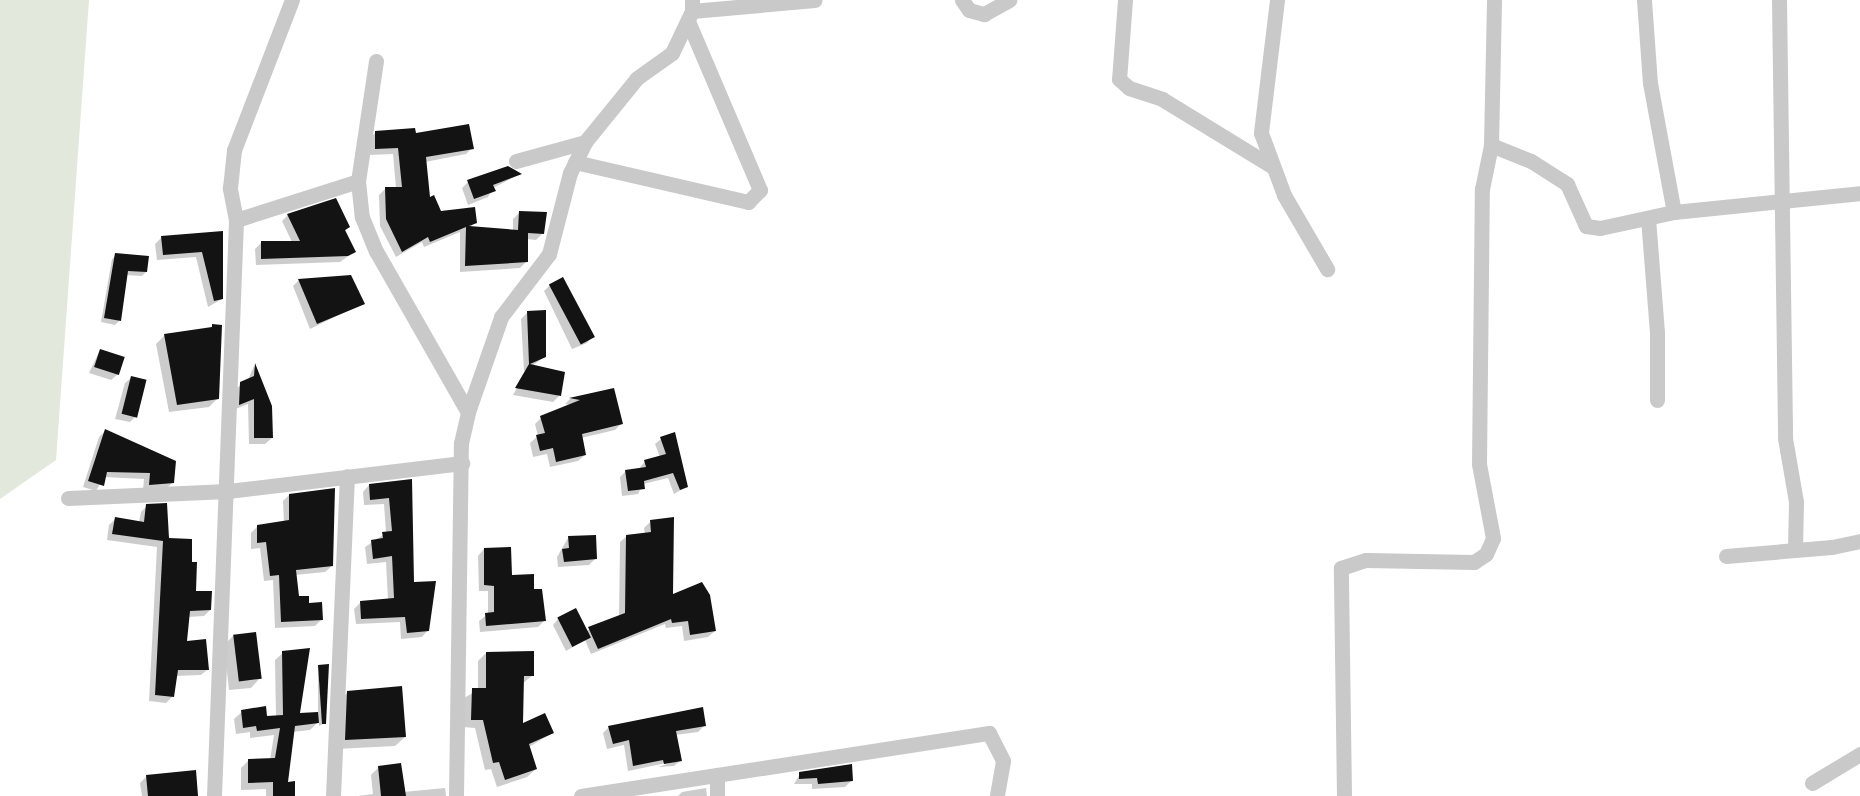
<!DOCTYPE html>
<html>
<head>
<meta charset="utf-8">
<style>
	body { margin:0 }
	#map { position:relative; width:1860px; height:796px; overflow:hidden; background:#fff; font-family:"Open Sans",sans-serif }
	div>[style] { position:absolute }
	.green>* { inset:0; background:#e2e8db }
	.shadow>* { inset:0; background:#0003 }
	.building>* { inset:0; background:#131313; transform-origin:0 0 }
	.minor>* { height:15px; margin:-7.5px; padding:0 7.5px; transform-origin:7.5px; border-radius:7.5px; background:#c9c9c9 }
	span { translate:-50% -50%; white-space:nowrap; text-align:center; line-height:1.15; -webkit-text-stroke:6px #fff; paint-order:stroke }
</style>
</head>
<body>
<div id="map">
	<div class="green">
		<div style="clip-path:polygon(0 0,89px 0,56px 460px,0 499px)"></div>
	</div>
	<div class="shadow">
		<div style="clip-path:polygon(376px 132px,415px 135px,472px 148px,466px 154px,425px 162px,428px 199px,440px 213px,475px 222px,470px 228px,513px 231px,513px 219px,519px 213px,543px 233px,536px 240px,527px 239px,527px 261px,520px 268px,460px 272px,460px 232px,424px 247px,422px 242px,396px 257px,380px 226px,379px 195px,386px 188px,396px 188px,393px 154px,369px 155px,369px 139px)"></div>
		<div style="clip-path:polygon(508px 167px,520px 174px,493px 188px,488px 197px,468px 205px,462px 188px,468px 182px)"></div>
		<div style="clip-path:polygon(288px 215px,349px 227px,344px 232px,354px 252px,340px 262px,256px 265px,255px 249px,261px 243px,292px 242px,282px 221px)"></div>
		<div style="clip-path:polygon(222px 232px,222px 299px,208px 307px,196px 257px,157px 260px,155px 244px,162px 237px)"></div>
		<div style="clip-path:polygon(116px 255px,146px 272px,142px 276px,126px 275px,119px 321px,115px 325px,101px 322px,112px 259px)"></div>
		<div style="clip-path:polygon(299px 280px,363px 303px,310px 329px,293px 286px)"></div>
		<div style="clip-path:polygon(550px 285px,593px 336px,587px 343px,572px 349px,544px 291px)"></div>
		<div style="clip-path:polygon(528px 312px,544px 357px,532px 366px,559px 396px,553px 402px,513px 395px,527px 370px,524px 371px,521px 319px)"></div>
		<div style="clip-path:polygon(213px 325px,218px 398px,209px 407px,169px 412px,156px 344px,165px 335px,209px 329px)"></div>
		<div style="clip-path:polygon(100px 350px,118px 374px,111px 380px,89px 373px)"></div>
		<div style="clip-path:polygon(254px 366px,270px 407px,272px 438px,265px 444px,249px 444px,248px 404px,233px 410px,234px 390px,248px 380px)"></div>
		<div style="clip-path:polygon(131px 378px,136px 416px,130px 422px,115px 419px,125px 383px)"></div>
		<div style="clip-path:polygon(613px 389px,621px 424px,615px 430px,581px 438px,585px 455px,578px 461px,550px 467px,547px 454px,533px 457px,530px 443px,538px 436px,535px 424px,541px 418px,571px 405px,565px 404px,570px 399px)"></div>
		<div style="clip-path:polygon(105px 431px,172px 483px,166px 489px,143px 490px,144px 479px,104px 477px,96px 491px,83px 487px,99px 437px)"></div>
		<div style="clip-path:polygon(661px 439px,686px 487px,674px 494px,668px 478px,643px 484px,638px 494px,622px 496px,620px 477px,626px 471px,639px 469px,645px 461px,660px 457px,655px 444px)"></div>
		<div style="clip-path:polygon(411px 480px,413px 584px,428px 630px,422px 637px,401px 639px,400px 622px,356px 624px,354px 609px,360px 603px,388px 600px,386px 562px,367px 564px,365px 547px,386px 533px,384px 504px,364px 505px,363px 492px,369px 485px)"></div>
		<div style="clip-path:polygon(289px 495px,332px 566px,325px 572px,295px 575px,298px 598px,321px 620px,315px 626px,275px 628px,273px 580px,264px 581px,260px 548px,251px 549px,251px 533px,257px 527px,284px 523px,283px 501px)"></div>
		<div style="clip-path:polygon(147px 506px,194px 592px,210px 610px,204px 616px,188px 617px,186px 643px,208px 669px,201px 675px,175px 676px,172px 697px,166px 703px,149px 701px,157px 547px,107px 540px,109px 525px,115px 519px,139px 522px,141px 512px)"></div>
		<div style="clip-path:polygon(650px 522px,671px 596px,715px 631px,708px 637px,684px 641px,682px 626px,666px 628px,665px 624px,591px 654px,585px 640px,566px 651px,553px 625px,558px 619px,586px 631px,619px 617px,620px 542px,627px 536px,645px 534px,644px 528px)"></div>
		<div style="clip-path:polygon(568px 538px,596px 558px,589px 565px,558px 567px,557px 557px)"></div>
		<div style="clip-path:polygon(484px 549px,511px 576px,533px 591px,544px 621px,538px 627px,480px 632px,479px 621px,488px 614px,488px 591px,479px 591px,478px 556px)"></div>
		<div style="clip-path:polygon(233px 636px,260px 678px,251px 688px,229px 690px,224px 645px)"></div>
		<div style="clip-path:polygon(283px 653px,298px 715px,318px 713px,318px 666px,325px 723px,319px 726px,319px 721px,310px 730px,292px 732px,287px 783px,294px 796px,266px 796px,266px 789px,241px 790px,241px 768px,248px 761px,270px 760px,274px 735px,250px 738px,250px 732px,236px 734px,234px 719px,242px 712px,276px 717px,275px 660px)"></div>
		<div style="clip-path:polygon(486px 653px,533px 675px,522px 684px,521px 725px,552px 733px,529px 747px,536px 769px,527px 777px,497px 787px,491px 769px,485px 770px,475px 728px,463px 727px,464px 698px,478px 690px,478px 661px)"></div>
		<div style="clip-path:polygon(348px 692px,405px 737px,395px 746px,336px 749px,338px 702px)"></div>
		<div style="clip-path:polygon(704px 726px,698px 732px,675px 735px,680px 761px,674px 766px,658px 767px,676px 761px,628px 771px,624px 745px,607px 749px,603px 733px,609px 727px)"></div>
		<div style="clip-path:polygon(379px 767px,403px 792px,445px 788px,446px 796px,358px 796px,373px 794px,371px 775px)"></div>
		<div style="clip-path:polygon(800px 774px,851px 781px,845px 787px,812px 789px,812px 784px,794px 784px)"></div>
		<div style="clip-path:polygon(147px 776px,197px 796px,142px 796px,140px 783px)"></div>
		<div style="clip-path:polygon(706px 788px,707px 796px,678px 796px,682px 792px)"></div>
	</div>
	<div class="building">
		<div style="clip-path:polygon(469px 124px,474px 149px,426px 157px,430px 197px,434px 195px,441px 211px,475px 207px,477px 223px,469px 226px,518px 230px,519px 211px,547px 212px,544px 234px,528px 233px,528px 262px,465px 266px,466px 227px,430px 242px,428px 237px,402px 252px,386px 219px,385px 187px,402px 187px,398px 148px,375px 149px,375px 131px,415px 128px,416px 133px)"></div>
		<div style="clip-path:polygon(508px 166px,522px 174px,493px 185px,496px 191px,474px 199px,467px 180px)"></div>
		<div style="clip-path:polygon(336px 198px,350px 227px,345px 230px,356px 252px,348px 256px,261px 259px,261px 241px,300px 241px,287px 214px)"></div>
		<div style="clip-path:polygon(223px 231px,223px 299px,214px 301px,202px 252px,163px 255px,161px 236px)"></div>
		<div style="clip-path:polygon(115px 253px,149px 256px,147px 272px,128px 271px,121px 321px,104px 318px)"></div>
		<div style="clip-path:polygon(351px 275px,365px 304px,317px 324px,298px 279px)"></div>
		<div style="left:563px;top:277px;width:68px;height:16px;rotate:62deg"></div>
		<div style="clip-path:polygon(546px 310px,546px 357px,530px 364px,565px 372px,561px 396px,515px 388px,529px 364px,527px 311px)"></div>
		<div style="clip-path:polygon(212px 324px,222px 325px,219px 399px,177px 405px,164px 334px,212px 327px)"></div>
		<div style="left:100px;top:349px;width:26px;height:19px;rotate:18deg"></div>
		<div style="clip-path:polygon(255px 363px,272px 406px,273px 438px,254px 438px,254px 399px,239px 405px,240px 382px,254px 376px)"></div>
		<div style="left:131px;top:376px;width:16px;height:39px;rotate:14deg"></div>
		<div style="clip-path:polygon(614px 388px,623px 424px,582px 434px,586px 455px,556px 462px,553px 448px,540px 451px,536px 435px,545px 433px,540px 416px,580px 400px,569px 398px)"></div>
		<div style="clip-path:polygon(105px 429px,176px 461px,174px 483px,149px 485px,150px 473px,107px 472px,104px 486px,88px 481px)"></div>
		<div style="clip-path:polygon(675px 432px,688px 487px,680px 490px,673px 473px,644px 481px,645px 489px,628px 491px,625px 470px,646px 467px,644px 460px,666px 454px,660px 437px)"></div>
		<div style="clip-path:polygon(412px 479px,414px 582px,436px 581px,429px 631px,407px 633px,405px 617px,361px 619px,360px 601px,394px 598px,392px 556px,373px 559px,371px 540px,383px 538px,382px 532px,392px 531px,389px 498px,370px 500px,369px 484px)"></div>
		<div style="clip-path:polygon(335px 488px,333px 566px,296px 570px,299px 596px,309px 596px,309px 603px,322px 602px,323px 620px,281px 622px,279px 575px,270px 576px,266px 542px,257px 543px,257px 525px,289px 520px,289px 494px)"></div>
		<div style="clip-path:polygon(167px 503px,169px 538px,192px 539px,192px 562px,197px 562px,196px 591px,212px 591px,211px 610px,190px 611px,187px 641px,206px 639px,209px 670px,178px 670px,174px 697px,155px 695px,163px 541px,112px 534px,115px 517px,144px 522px,146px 504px)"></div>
		<div style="clip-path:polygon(674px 517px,673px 594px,702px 582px,710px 595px,716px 631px,690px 635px,688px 621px,672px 623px,671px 619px,598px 649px,588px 627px,625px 613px,626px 535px,651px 532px,650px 520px)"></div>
		<div style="clip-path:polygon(596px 535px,597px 559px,564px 562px,562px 549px,569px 548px,568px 536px)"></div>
		<div style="clip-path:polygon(511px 547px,512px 575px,534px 574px,534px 589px,542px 589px,546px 621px,486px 626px,485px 613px,494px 612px,494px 586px,484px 585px,484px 548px)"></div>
		<div style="left:576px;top:608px;width:33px;height:21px;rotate:63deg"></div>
		<div style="left:256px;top:632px;width:47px;height:23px;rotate:83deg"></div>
		<div style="clip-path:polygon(310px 648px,300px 713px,318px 712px,319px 723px,295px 726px,288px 782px,295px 781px,295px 796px,273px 796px,273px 782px,248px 783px,248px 759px,275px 758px,280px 728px,257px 731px,256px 726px,243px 728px,241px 710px,266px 706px,267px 716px,283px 715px,282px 651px)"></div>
		<div style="clip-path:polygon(534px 651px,534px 676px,524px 676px,523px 723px,545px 713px,554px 733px,529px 744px,537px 769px,505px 780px,499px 762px,493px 763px,483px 720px,471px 720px,472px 688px,486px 688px,486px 652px)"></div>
		<div style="clip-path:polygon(329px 664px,326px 724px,322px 724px,318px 665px)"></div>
		<div style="clip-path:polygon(402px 686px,406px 737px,345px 740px,347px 691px)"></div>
		<div style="clip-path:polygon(703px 707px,706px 726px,676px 731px,682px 761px,664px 764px,663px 760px,633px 766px,629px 740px,613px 744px,608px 726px)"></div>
		<div style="clip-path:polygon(401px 763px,406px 796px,381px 796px,378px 766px)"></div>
		<div style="clip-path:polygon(852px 764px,853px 781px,818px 784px,817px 778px,799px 779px,799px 772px)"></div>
		<div style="clip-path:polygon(196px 770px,198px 796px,148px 796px,146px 775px)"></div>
	</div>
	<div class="minor">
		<div style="left:962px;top:0;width:12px;rotate:55deg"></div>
		<div style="left:969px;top:10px;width:16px;rotate:15deg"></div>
		<div style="left:984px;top:14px;width:29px;rotate:-29deg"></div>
		<div style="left:1125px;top:0;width:79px;rotate:94.3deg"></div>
		<div style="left:1119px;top:79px;width:13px;rotate:42deg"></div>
		<div style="left:1129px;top:88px;width:35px;rotate:18deg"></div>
		<div style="left:1162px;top:99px;width:130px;rotate:31.5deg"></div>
		<div style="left:1277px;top:0;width:134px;rotate:96.9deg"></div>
		<div style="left:1261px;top:133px;width:66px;rotate:69.6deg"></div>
		<div style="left:1284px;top:195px;width:86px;rotate:59.8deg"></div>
		<div style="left:1644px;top:0;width:83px;rotate:85.9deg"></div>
		<div style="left:1650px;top:83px;width:131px;rotate:79.5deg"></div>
		<div style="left:1779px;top:0;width:438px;rotate:89.2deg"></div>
		<div style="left:1785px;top:438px;width:65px;rotate:80.2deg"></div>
		<div style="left:1796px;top:502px;width:46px;rotate:91.2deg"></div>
		<div style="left:692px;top:11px;width:123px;rotate:-5.1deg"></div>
		<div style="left:376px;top:61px;width:121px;rotate:98.5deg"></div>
		<div style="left:358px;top:181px;width:36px;rotate:84deg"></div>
		<div style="left:362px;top:217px;width:37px;rotate:68deg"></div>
		<div style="left:376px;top:251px;width:185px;rotate:60.3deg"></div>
		<div style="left:1491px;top:145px;width:43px;rotate:21.8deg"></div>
		<div style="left:1531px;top:161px;width:43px;rotate:32.6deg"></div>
		<div style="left:1567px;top:184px;width:46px;rotate:65.7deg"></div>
		<div style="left:1586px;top:226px;width:14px;rotate:8deg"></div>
		<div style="left:1600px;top:228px;width:76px;rotate:-12.2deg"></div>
		<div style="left:1674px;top:212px;width:187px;rotate:-5.8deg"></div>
		<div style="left:516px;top:161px;width:72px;rotate:-15.4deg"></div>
		<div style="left:575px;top:162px;width:178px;rotate:13deg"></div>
		<div style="left:748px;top:202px;width:17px;rotate:-45deg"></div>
		<div style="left:760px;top:190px;width:184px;rotate:-113.1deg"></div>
		<div style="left:1648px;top:218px;width:115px;rotate:85.5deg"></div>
		<div style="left:1657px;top:333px;width:67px;rotate:90deg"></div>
		<div style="left:236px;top:220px;width:128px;rotate:-17.7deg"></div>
		<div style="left:68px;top:498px;width:160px;rotate:-2.5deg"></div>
		<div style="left:228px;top:491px;width:236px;rotate:-6.8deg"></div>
		<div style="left:1726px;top:556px;width:106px;rotate:-4.9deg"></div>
		<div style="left:1832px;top:547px;width:29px;rotate:-12deg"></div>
		<div style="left:717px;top:775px;width:21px;rotate:90deg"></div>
		<div style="left:1812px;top:783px;width:56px;rotate:-31.1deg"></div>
		<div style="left:214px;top:796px;width:576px;rotate:-87.81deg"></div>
		<div style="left:236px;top:220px;width:33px;rotate:-101deg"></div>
		<div style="left:230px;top:188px;width:38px;rotate:-84deg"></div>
		<div style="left:234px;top:150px;width:161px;rotate:-68.9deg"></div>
		<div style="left:333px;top:796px;width:320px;rotate:-87.5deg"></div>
		<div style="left:456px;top:796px;width:353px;rotate:-89.2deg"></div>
		<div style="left:461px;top:443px;width:32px;rotate:-77deg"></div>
		<div style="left:468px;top:412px;width:101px;rotate:-70.8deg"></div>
		<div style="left:501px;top:317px;width:79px;rotate:-52.7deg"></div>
		<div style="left:549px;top:254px;width:84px;rotate:-75.5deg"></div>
		<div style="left:570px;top:173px;width:34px;rotate:-64deg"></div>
		<div style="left:585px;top:142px;width:82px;rotate:-50.9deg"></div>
		<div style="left:637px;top:78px;width:43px;rotate:-35.5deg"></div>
		<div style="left:672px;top:53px;width:47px;rotate:-64.5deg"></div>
		<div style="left:692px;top:11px;width:11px;rotate:-90deg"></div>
		<div style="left:581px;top:796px;width:413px;rotate:-8.8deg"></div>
		<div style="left:989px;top:733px;width:31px;rotate:63deg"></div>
		<div style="left:1003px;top:761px;width:36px;rotate:100deg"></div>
		<div style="left:1344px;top:796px;width:228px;rotate:-90.8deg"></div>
		<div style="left:1341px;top:568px;width:26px;rotate:-18deg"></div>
		<div style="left:1366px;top:560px;width:108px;rotate:1.1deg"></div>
		<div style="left:1474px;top:562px;width:14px;rotate:-34deg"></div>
		<div style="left:1486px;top:554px;width:17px;rotate:-66deg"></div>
		<div style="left:1493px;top:538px;width:75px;rotate:-100.7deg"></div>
		<div style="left:1479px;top:464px;width:275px;rotate:-89.4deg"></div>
		<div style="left:1482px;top:189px;width:45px;rotate:-78.4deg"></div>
		<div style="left:1491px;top:145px;width:145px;rotate:-88.8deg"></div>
	</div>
</div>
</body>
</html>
